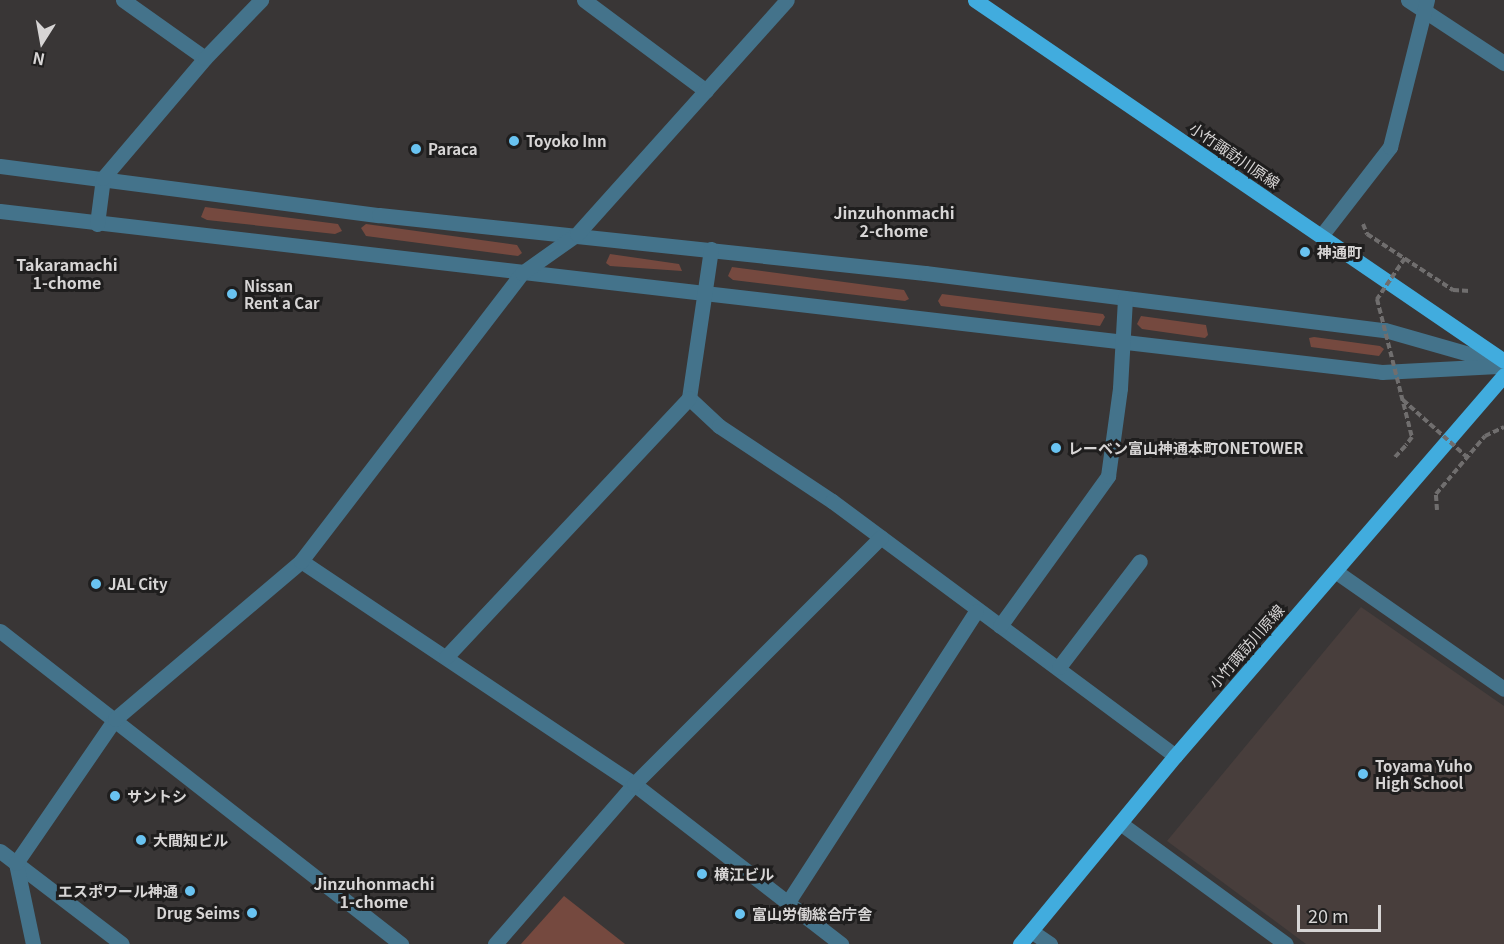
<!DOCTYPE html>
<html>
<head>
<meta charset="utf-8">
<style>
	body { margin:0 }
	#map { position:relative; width:1504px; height:944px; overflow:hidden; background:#393636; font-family:Georgia,"Noto Sans JP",serif }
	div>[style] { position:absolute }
	.built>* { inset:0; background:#483e3c }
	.green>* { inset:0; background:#75493f }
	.path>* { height:4px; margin-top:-2px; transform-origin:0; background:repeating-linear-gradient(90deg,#706e6e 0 6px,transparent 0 9px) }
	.minor>* { height:15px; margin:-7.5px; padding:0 7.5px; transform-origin:7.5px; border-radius:7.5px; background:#44738b }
	.major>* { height:15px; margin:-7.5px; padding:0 7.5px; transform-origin:7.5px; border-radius:7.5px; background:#41acde }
	.path-bridge>* { height:4px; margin-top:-2px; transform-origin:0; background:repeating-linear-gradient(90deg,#706e6e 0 6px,transparent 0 9px) }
	.dots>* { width:16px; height:16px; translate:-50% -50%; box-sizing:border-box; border:3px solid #1f1e1e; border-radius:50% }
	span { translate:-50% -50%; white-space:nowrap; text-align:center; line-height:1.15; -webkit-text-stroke:6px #1f1e1e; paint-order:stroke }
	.poi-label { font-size:15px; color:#d7d5d5; font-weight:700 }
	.left { translate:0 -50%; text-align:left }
	.right { translate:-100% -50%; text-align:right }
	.street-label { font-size:15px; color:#d7d5d5 }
	.neighbourhood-label { font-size:16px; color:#d7d5d5; font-weight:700 }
	.north { position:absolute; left:12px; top:12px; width:60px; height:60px; -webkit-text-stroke:4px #1f1e1e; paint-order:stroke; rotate:191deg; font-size:16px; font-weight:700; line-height:24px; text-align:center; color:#d7d5d5 }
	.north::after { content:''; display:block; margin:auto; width:21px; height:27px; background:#d7d5d5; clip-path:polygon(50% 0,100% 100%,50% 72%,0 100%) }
	.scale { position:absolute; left:1297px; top:905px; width:84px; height:27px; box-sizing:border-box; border:3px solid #d7d5d5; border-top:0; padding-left:8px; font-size:18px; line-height:21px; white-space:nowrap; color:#d7d5d5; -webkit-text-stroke:4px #1f1e1e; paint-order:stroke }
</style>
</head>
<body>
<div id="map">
	<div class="built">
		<div style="clip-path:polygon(1361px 607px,1504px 706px,1504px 944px,1306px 944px,1167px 841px)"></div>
	</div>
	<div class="green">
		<div style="clip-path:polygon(205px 207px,338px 224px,342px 231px,335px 234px,207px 220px,201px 217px)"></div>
		<div style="clip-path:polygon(366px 224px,517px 245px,522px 253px,518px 256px,366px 236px,361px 228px)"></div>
		<div style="clip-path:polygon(610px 254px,679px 264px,682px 271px,610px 266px,606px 263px)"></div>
		<div style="clip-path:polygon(732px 267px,904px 290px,909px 299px,905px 301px,733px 280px,728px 276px)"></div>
		<div style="clip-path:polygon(942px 294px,1103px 314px,1105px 317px,1100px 326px,941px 306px,938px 301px)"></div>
		<div style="clip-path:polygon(1141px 316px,1206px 325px,1208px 335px,1205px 338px,1142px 329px,1137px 324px)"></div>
		<div style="clip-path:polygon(1314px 337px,1380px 346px,1384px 349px,1379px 356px,1311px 347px,1309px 338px)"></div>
		<div style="clip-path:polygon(564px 896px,625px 944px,521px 944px)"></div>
	</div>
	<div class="path">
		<div style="left:1363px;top:224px;width:11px;rotate:68deg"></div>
		<div style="left:1367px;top:234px;width:103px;rotate:33.1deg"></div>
		<div style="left:1453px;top:290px;width:17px;rotate:3deg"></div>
		<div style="left:1395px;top:457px;width:16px;rotate:-47deg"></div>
		<div style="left:1437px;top:510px;width:16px;rotate:-94deg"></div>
		<div style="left:1436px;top:494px;width:76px;rotate:-49.8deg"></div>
		<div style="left:1485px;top:436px;width:21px;rotate:-25deg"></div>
	</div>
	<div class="minor">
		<div style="left:123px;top:0;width:100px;rotate:35.3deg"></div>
		<div style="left:584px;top:0;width:152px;rotate:36.7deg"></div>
		<div style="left:1408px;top:0;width:115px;rotate:33.3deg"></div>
		<div style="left:0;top:166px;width:382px;rotate:7.4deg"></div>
		<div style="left:379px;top:215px;width:549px;rotate:6.06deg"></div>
		<div style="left:925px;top:273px;width:464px;rotate:7.1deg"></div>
		<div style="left:1385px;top:330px;width:124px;rotate:15.9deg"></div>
		<div style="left:0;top:211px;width:1391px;rotate:6.64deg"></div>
		<div style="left:1382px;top:372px;width:116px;rotate:-3deg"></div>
		<div style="left:97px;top:224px;width:46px;rotate:-82.6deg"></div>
		<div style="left:103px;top:178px;width:157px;rotate:-49.6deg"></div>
		<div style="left:205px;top:58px;width:81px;rotate:-46deg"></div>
		<div style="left:1321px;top:236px;width:113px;rotate:-52.2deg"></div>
		<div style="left:1390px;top:147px;width:152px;rotate:-75.9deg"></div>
		<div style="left:711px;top:249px;width:151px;rotate:98.4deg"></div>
		<div style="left:689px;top:398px;width:41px;rotate:43deg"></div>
		<div style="left:719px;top:426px;width:136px;rotate:33.6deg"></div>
		<div style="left:832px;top:501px;width:427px;rotate:36.6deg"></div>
		<div style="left:301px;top:561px;width:401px;rotate:33.8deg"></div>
		<div style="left:634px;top:784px;width:262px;rotate:37.7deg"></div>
		<div style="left:1335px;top:571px;width:206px;rotate:34.9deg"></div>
		<div style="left:1000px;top:626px;width:185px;rotate:-54.2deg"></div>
		<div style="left:1108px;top:476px;width:89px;rotate:-82.2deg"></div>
		<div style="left:1120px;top:388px;width:90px;rotate:-86.8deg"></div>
		<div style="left:0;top:631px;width:509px;rotate:37.97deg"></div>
		<div style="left:446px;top:657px;width:355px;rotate:-46.8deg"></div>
		<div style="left:1059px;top:667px;width:133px;rotate:-52.6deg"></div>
		<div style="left:1120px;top:823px;width:205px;rotate:36.1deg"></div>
		<div style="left:0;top:851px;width:153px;rotate:37.3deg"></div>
		<div style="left:788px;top:902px;width:346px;rotate:-57.1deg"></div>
		<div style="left:1031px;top:931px;width:23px;rotate:34deg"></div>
		<div style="left:33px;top:944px;width:83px;rotate:-101.9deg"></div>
		<div style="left:16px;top:863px;width:175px;rotate:-55.5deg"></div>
		<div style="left:115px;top:719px;width:244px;rotate:-40.3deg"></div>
		<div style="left:301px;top:561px;width:363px;rotate:-52.5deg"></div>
		<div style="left:522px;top:273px;width:67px;rotate:-35.3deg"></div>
		<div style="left:577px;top:234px;width:314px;rotate:-48.1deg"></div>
		<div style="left:495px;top:944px;width:212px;rotate:-49deg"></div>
		<div style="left:634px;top:784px;width:349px;rotate:-45deg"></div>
	</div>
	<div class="major">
		<div style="left:975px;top:0;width:640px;rotate:34.31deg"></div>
		<div style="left:1020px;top:944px;width:244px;rotate:-50.5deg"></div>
		<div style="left:1175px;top:756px;width:503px;rotate:-49.19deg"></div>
	</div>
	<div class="path-bridge">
		<div style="left:1405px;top:258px;width:50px;rotate:124.3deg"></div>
		<div style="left:1377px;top:299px;width:142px;rotate:75.8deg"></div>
		<div style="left:1412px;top:437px;width:10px;rotate:127deg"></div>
		<div style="left:1403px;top:400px;width:86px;rotate:41.7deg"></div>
	</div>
	<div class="dots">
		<div style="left:514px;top:141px;background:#69c3f1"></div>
		<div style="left:416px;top:149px;background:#69c3f1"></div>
		<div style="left:1305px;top:252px;background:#69c3f1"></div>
		<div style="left:232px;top:294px;background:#69c3f1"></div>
		<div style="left:1056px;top:448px;background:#69c3f1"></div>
		<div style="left:96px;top:584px;background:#69c3f1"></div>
		<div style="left:1363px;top:774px;background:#69c3f1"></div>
		<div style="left:115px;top:796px;background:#69c3f1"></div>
		<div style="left:141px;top:840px;background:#69c3f1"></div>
		<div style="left:702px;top:874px;background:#69c3f1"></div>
		<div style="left:190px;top:891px;background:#69c3f1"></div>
		<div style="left:252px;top:913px;background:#69c3f1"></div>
		<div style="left:740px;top:914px;background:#69c3f1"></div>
	</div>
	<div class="poi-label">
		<span class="left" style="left:526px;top:141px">Toyoko Inn</span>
		<span class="left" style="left:428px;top:149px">Paraca</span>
		<span class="left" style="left:1317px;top:252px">神通町</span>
		<span class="left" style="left:244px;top:294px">Nissan<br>Rent a Car</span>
		<span class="left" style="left:1068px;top:448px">レーベン富山神通本町ONETOWER</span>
		<span class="left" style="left:108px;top:584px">JAL City</span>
		<span class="left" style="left:1375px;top:774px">Toyama Yuho<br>High School</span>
		<span class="left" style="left:127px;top:796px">サントシ</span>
		<span class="left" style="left:153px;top:840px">大間知ビル</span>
		<span class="left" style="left:714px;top:874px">横江ビル</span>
		<span class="right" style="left:178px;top:891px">エスポワール神通</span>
		<span class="right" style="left:240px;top:913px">Drug Seims</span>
		<span class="left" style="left:752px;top:914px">富山労働総合庁舎</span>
	</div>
	<div class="street-label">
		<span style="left:1235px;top:155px;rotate:34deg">小竹諏訪川原線</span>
		<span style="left:1246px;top:646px;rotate:-49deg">小竹諏訪川原線</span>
	</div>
	<div class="neighbourhood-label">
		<span style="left:894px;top:221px">Jinzuhonmachi<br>2-chome</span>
		<span style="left:67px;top:273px">Takaramachi<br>1-chome</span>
		<span style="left:374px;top:892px">Jinzuhonmachi<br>1-chome</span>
	</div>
	<div class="north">N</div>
	<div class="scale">20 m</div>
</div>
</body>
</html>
